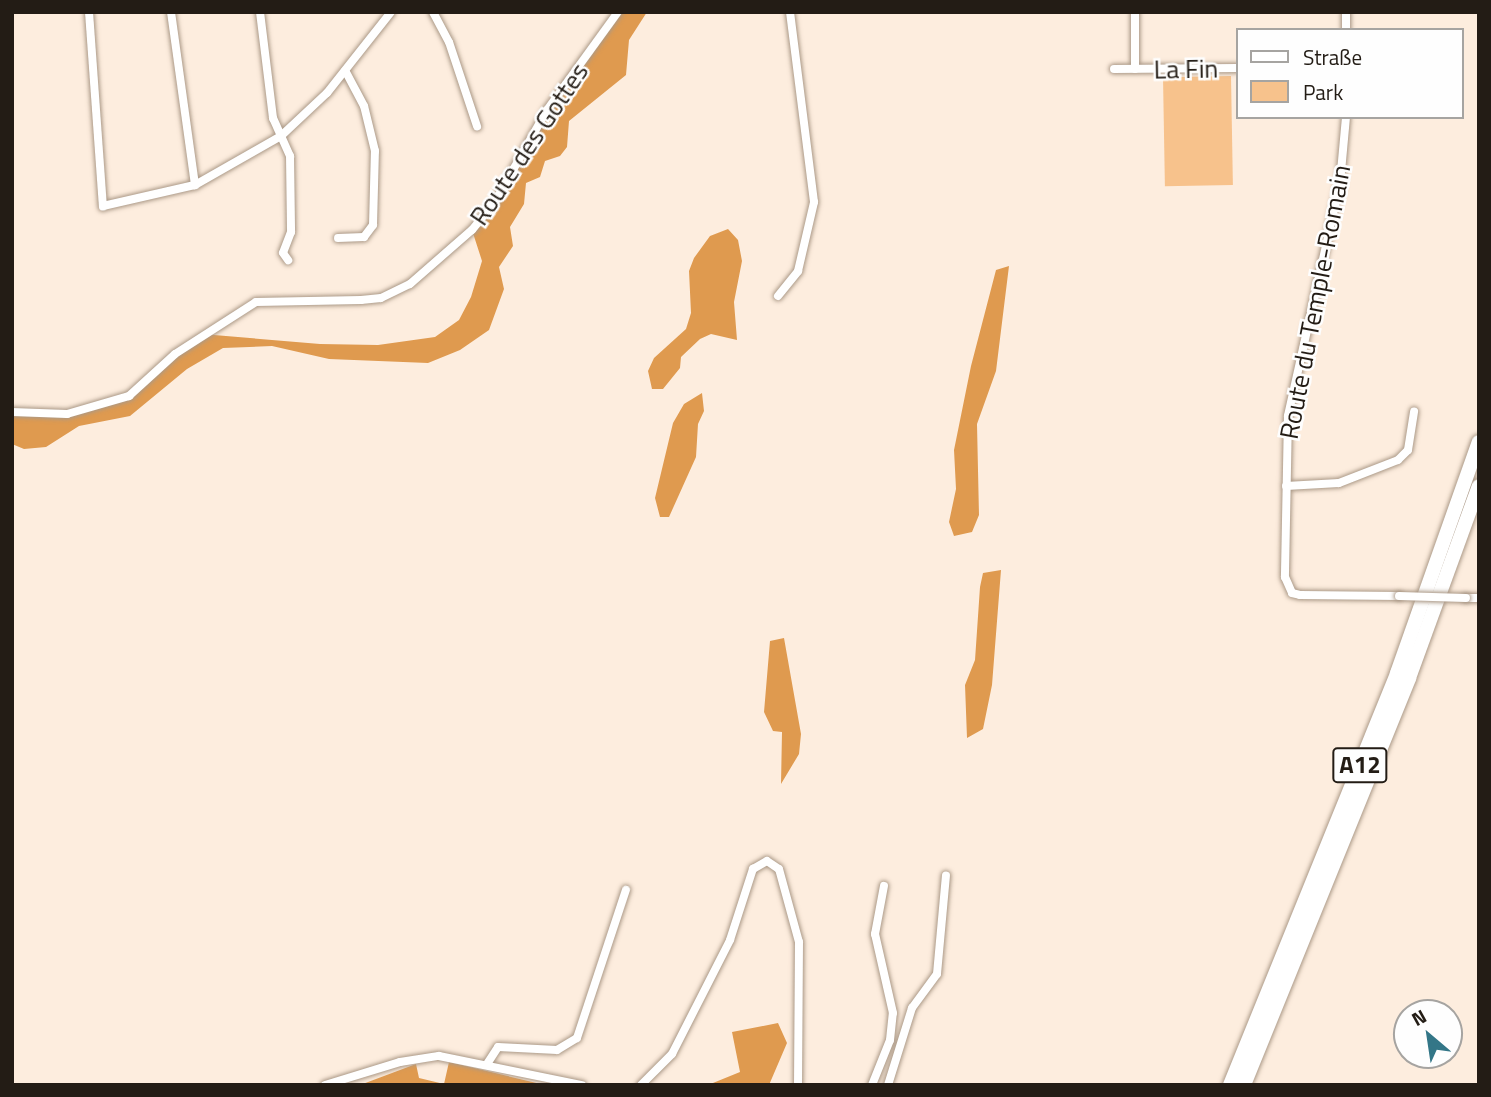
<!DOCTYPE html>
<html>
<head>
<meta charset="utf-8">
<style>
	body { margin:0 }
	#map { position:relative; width:1491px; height:1097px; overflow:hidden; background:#fdedde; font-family:"Titillium Web",sans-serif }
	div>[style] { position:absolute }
	.green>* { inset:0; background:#f7c28c; transform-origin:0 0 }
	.forest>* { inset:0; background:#df9a4f }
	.roads { filter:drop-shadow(0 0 2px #ab9987) drop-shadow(0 0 2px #ab9987) }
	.minor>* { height:8px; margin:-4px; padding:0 4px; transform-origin:4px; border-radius:4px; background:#fff }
	.motorway>* { height:14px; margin:-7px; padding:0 7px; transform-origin:7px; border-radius:7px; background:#fff }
	.bridges { filter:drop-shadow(0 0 2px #ab9987) drop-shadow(0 0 2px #ab9987) }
	.minor-bridge>* { height:8px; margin:-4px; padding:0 4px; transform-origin:4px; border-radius:4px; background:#fff }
	span { translate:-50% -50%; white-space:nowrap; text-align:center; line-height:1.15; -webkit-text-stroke:5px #fefefe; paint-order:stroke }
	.shield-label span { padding:2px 5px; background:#fefefe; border:2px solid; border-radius:5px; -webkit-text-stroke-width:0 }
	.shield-label { font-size:24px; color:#231c15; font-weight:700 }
	.street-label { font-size:26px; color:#231c15 }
	.frame { position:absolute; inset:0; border:14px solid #231c15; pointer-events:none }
	.legend { position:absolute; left:1236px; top:28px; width:228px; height:91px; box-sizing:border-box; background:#fefefe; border:2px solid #a6a4a1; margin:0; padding:9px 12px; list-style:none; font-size:21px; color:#231c15 }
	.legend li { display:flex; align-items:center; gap:14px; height:35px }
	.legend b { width:35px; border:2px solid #a6a4a1 }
	.north { position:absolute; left:1393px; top:999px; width:70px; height:70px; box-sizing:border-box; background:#fefefe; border:2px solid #a6a4a1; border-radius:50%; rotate:331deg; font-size:19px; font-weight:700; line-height:28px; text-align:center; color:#231c15 }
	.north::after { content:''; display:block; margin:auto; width:24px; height:32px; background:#337687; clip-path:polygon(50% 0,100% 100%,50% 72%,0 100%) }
</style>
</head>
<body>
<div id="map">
	<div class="green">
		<div style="left:1231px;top:76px;width:109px;height:68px;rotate:89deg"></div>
	</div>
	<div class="forest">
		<div style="clip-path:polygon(618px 12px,647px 12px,629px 40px,626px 75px,569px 121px,567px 147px,560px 156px,545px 161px,540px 177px,526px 183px,524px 204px,510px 227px,513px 246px,499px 267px,504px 289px,489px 330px,460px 350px,428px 363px,329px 359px,272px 346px,223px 348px,187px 369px,130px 416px,79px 426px,46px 447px,24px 449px,12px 444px,12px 412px,67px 414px,129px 396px,202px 334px,320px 344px,378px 345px,435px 337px,459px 320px,471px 297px,482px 261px,472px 230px,496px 200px,546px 112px)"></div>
		<div style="clip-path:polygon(728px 229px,738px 240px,742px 261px,734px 302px,737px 340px,711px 334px,700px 339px,681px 357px,680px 368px,663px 389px,652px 389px,648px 371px,654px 358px,686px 329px,691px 313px,689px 271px,694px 258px,710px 236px)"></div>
		<div style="clip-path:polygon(1009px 266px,996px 371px,977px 424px,979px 515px,972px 532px,954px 536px,949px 522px,956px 489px,954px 450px,971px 366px,996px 270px)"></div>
		<div style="clip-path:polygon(702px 393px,704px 411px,698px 424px,696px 457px,669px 517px,660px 517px,655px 498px,673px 423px,684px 404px)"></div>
		<div style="clip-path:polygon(1001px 570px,992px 685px,983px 729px,967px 738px,965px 685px,975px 660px,980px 587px,983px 573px)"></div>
		<div style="clip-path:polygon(784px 638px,801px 734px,799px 754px,781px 784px,782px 732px,773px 731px,764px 712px,770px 641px)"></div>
		<div style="clip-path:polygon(778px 1023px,787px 1043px,769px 1085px,708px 1085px,740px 1072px,732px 1032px)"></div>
		<div style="clip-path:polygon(449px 1062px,545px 1085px,360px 1085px,416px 1064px,419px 1078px,444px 1084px)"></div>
	</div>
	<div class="roads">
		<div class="minor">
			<div style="left:89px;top:12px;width:195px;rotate:85.9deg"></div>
			<div style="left:103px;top:206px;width:94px;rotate:-12.9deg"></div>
			<div style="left:195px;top:185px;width:99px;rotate:-29.7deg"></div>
			<div style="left:281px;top:136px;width:63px;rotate:-43.1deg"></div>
			<div style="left:327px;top:93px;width:103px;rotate:-51.7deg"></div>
			<div style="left:171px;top:12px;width:175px;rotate:82.1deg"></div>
			<div style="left:260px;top:12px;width:107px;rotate:83deg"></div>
			<div style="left:273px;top:118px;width:42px;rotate:65.9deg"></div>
			<div style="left:290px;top:156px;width:76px;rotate:89.2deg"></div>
			<div style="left:291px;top:232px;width:22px;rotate:111deg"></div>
			<div style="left:283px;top:253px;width:9px;rotate:54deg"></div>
			<div style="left:433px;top:12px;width:34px;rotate:62deg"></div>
			<div style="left:449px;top:42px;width:89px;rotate:71.6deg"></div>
			<div style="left:1135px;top:12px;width:57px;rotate:90deg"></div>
			<div style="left:1346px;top:12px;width:18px;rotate:90deg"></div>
			<div style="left:1114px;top:69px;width:123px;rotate:-0.5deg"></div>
			<div style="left:1346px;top:117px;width:66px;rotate:95.2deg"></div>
			<div style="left:1340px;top:183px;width:239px;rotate:102.6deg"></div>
			<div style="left:1288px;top:416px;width:161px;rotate:91.1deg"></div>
			<div style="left:1285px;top:577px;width:17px;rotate:66deg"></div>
			<div style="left:1292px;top:593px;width:8px;rotate:14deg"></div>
			<div style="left:1300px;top:595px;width:99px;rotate:0.6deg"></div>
			<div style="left:338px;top:238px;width:26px;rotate:-2deg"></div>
			<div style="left:364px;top:237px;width:15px;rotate:-53deg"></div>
			<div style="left:373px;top:225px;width:74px;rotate:-88.5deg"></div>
			<div style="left:375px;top:151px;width:46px;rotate:-103.7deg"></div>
			<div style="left:364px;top:106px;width:40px;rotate:-118deg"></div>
			<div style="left:778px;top:296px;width:32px;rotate:-51deg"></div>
			<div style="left:798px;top:271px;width:71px;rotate:-76.9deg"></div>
			<div style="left:814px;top:202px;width:192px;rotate:-97.2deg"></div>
			<div style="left:12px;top:412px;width:55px;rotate:2.1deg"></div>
			<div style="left:67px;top:414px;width:65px;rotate:-16.2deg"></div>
			<div style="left:129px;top:396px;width:62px;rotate:-42.4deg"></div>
			<div style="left:175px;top:354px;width:96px;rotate:-32.7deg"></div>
			<div style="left:256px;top:302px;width:105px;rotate:-1.1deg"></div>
			<div style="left:361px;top:300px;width:20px;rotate:-6deg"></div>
			<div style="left:381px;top:298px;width:32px;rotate:-26deg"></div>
			<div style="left:410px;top:284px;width:82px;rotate:-41.1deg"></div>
			<div style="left:472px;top:230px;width:38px;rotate:-51deg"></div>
			<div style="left:496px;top:200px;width:103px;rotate:-60.5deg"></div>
			<div style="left:547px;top:110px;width:121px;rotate:-54.1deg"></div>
			<div style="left:1286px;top:486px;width:53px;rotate:-3.2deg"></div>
			<div style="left:1339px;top:483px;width:63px;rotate:-21.3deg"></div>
			<div style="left:1398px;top:460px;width:14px;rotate:-45deg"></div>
			<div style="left:1408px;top:450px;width:39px;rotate:-81deg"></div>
			<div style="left:1466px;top:598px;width:13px"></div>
			<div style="left:487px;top:1064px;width:20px;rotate:-57deg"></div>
			<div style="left:498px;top:1047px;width:59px;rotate:2.9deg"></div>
			<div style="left:557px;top:1050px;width:23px;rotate:-31deg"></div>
			<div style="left:577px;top:1038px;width:156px;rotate:-71.7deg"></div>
			<div style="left:325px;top:1085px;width:78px;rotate:-17deg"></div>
			<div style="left:400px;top:1062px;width:39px;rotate:-9deg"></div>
			<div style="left:439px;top:1056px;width:146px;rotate:11.5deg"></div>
			<div style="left:641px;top:1085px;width:44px;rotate:-45deg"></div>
			<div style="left:672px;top:1054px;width:128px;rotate:-63deg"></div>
			<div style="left:730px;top:940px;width:75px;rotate:-72.1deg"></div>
			<div style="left:753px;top:869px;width:16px;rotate:-30deg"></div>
			<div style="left:767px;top:861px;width:14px;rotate:34deg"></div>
			<div style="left:779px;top:869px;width:76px;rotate:74.7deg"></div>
			<div style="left:799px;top:942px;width:143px;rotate:90.4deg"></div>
			<div style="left:872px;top:1085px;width:48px;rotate:-68.2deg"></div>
			<div style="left:890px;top:1040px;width:27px;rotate:-84deg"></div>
			<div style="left:893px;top:1013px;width:81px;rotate:-102.8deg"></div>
			<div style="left:875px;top:934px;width:49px;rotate:-79.4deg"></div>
			<div style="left:888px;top:1085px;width:81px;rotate:-72.7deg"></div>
			<div style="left:912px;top:1008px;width:42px;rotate:-53.7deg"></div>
			<div style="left:937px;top:974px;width:99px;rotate:-84.8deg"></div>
		</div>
		<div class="motorway">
			<div style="left:1230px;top:1085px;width:445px;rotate:-67.9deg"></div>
			<div style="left:1397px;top:673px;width:245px;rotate:-70.5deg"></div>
			<div style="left:1244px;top:1085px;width:439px;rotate:-67.9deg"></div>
			<div style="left:1409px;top:678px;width:204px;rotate:-70deg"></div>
		</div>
	</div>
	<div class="bridges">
		<div class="minor-bridge">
			<div style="left:1399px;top:596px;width:67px;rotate:1.7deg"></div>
		</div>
	</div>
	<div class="shield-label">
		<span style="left:1360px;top:765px">A12</span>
	</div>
	<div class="street-label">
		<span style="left:1186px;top:69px;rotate:-1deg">La Fin</span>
		<span style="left:529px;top:144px;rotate:-56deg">Route des Gottes</span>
		<span style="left:1315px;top:302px;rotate:-79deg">Route du Temple-Romain</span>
	</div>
	<div class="frame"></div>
	<ul class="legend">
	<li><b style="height:9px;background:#fff"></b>Straße</li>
	<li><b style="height:19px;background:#f7c28c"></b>Park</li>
	</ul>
	<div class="north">N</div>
</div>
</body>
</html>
